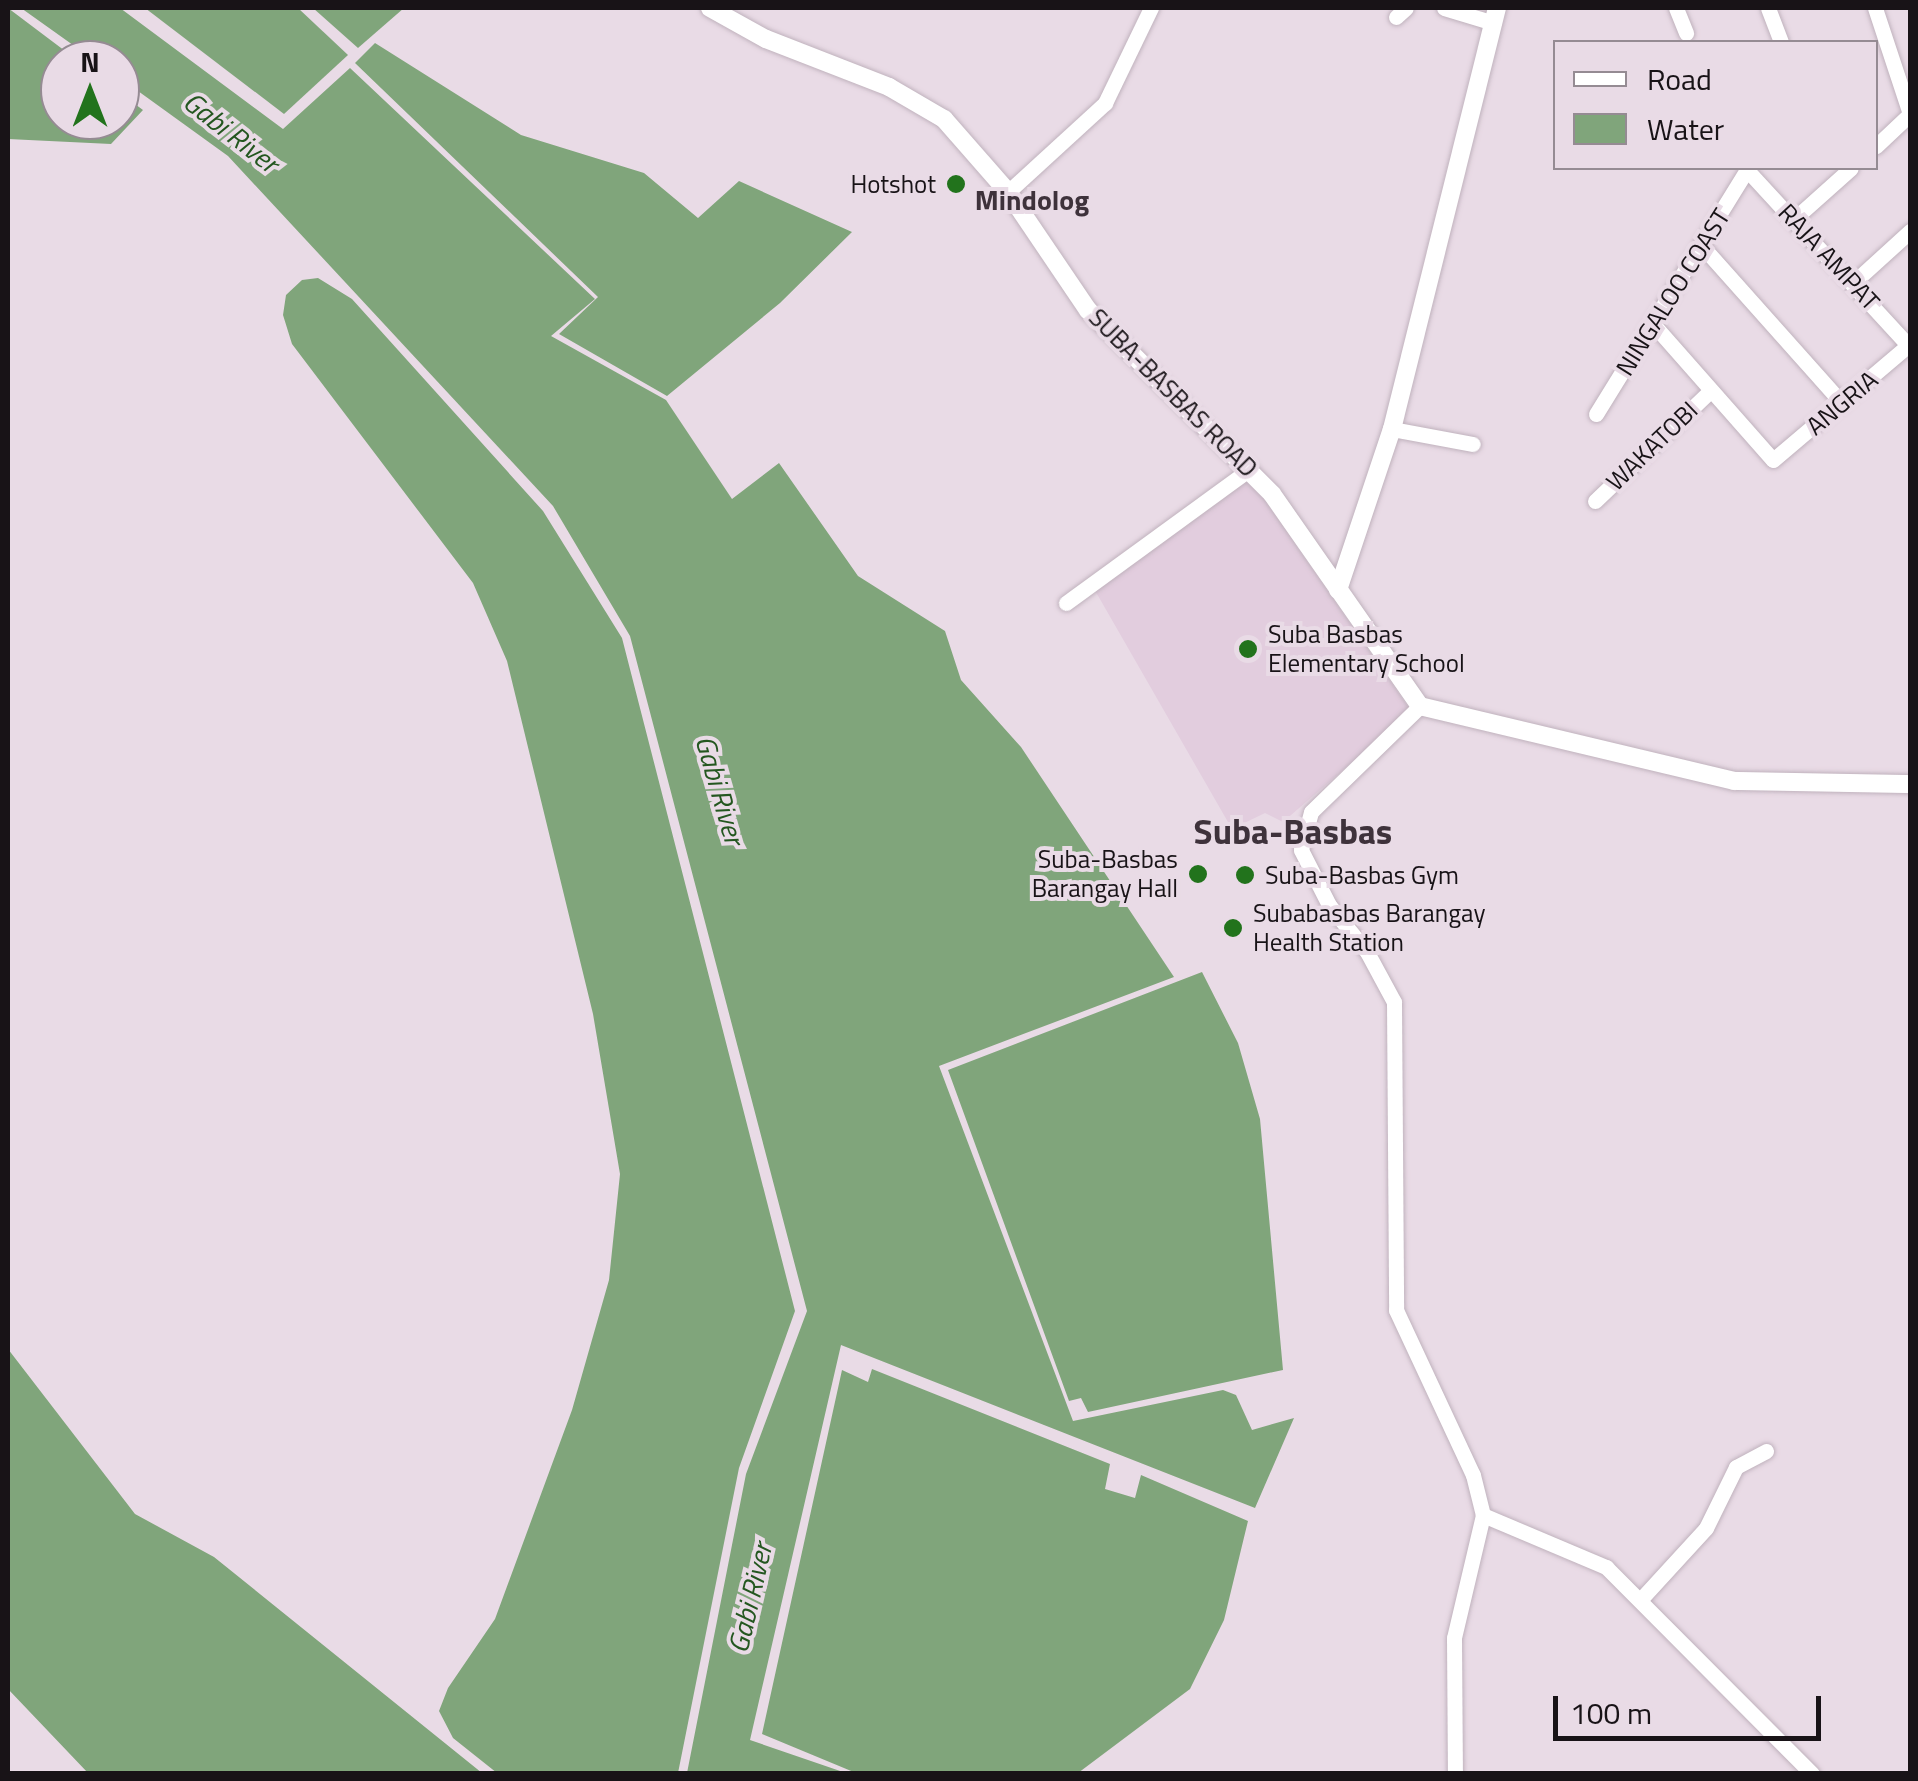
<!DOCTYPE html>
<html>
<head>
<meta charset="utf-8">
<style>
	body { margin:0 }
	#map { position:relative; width:1918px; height:1781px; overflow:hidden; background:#e9dbe6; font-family:"Titillium Web",sans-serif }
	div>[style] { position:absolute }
	.built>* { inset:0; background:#e2cdde }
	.water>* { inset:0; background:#80a57b }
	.roads { filter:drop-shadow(0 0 2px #c0b2bd) drop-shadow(0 0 2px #c0b2bd) }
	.minor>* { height:15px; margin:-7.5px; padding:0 7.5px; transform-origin:7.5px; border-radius:7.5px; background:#fff }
	.tertiary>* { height:18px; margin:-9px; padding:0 9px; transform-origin:9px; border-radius:9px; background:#fff }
	.dots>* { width:28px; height:28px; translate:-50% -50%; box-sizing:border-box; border:5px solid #e9dbe6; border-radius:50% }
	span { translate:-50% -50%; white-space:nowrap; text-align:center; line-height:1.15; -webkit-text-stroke:8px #e9dbe6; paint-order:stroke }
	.poi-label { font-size:25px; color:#181317 }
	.right { translate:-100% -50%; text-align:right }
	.left { translate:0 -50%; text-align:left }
	.street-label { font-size:25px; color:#181317 }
	.water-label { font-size:28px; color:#245720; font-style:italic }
	.neighbourhood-label { font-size:28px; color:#3e323b; font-weight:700 }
	.district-label { font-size:35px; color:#3e323b; font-weight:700 }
	.frame { position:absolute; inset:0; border:10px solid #181317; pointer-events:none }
	.legend { position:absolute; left:1553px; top:40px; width:325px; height:130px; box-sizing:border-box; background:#e9dbe6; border:2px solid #958b93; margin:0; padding:12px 18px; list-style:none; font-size:30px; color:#181317 }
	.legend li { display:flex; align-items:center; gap:20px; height:50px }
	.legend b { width:50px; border:2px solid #958b93 }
	.north { position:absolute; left:40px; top:40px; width:100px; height:100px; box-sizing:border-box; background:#e9dbe6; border:2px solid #958b93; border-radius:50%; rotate:0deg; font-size:28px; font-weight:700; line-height:40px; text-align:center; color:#181317 }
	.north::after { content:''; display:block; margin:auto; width:35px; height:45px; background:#22731c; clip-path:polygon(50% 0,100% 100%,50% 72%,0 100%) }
	.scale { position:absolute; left:1553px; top:1696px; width:268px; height:45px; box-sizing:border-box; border:5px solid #181317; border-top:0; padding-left:12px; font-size:30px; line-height:35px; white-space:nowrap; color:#181317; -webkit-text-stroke:8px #e9dbe6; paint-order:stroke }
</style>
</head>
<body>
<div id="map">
	<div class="built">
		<div style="clip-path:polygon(1248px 476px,1411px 711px,1283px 822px,1265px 813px,1232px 829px,1093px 587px)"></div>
	</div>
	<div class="water">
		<div style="clip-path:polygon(8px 8px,77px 60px,60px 60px,60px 120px,120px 120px,120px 93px,143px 110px,111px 144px,8px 139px)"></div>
		<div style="clip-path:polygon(21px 8px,120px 8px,283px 129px,350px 68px,595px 299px,551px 336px,666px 400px,732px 499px,779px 463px,858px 576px,945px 631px,961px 680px,1021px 747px,1174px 977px,939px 1066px,1073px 1421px,1223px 1390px,1236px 1395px,1252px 1430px,1294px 1418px,1255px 1508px,841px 1345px,750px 1740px,846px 1773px,687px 1773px,746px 1474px,807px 1311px,630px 636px,553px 506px,228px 156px,120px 78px,120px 60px,94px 60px)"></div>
		<div style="clip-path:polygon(145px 8px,298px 8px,348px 55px,284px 114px)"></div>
		<div style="clip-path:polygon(313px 8px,404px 8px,358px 48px)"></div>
		<div style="clip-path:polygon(375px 43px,521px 135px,644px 173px,698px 218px,739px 181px,852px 232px,780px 303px,667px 396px,559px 334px,598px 297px,355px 63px)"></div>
		<div style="clip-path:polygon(318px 278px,352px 299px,543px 511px,622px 638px,795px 1311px,739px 1468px,678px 1773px,497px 1773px,453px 1738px,439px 1711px,448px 1688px,495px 1619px,572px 1410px,609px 1280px,620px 1174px,593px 1014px,507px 661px,473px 583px,292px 344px,283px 315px,286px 295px,302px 280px)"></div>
		<div style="clip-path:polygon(1202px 972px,1238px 1043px,1260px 1119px,1283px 1370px,1088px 1412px,1081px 1398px,1069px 1401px,948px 1070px)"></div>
		<div style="clip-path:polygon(8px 1349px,135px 1514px,214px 1557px,482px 1773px,88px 1773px,8px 1689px)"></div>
		<div style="clip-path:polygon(872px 1369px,1110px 1464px,1105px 1489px,1135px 1498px,1141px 1475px,1248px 1521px,1224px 1620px,1190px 1689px,1078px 1773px,856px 1773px,762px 1734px,842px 1370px,868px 1382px)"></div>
	</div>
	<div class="roads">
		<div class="minor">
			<div style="left:1444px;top:8px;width:52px;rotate:16.7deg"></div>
			<div style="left:1676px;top:8px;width:27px;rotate:68deg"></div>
			<div style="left:1768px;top:8px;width:36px;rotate:69deg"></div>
			<div style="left:1875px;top:8px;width:112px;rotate:71.7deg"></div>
			<div style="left:1910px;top:114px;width:47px;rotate:136.7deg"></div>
			<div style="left:1396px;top:17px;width:13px;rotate:-42deg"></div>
			<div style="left:1747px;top:170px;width:239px;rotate:47.4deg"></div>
			<div style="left:1008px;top:192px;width:132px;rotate:-42.5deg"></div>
			<div style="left:1105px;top:103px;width:106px;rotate:-64.2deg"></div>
			<div style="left:1794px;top:219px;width:76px;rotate:-41.8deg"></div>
			<div style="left:1702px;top:246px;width:210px;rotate:48.3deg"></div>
			<div style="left:1854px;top:282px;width:76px;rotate:-42.3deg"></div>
			<div style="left:1653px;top:324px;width:181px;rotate:48.6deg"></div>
			<div style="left:1773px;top:460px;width:180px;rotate:-40.3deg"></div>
			<div style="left:1596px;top:414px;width:289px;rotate:-58.3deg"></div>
			<div style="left:1392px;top:429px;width:82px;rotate:10.5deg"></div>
			<div style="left:1595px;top:501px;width:159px;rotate:-43.7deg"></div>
			<div style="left:1066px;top:603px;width:228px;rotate:-36.1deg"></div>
			<div style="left:1420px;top:706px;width:152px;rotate:135.8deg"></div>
			<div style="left:1311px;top:812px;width:39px;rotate:105deg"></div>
			<div style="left:1301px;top:850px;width:62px;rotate:63deg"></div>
			<div style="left:1329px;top:905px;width:60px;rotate:51deg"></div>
			<div style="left:1367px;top:952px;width:57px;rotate:61.6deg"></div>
			<div style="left:1394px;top:1002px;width:308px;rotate:89.6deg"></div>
			<div style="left:1396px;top:1310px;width:182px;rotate:65deg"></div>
			<div style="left:1473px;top:1475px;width:41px;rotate:76deg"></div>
			<div style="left:1483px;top:1515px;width:126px;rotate:103.3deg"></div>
			<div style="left:1454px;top:1638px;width:136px;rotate:89.6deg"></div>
			<div style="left:1483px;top:1515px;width:134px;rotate:22.9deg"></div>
			<div style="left:1606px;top:1567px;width:292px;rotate:45.1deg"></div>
			<div style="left:1641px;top:1599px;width:96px;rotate:-47.5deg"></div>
			<div style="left:1706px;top:1528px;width:68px;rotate:-63.8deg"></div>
			<div style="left:1736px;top:1467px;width:34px;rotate:-28deg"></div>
		</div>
		<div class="tertiary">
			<div style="left:710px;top:8px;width:64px;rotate:29deg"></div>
			<div style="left:766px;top:39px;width:132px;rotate:21.3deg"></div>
			<div style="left:889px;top:87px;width:64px;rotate:30.2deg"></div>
			<div style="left:944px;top:119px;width:97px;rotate:48.8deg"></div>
			<div style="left:1008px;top:192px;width:143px;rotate:55.9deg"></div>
			<div style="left:1088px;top:310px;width:260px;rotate:45deg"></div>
			<div style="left:1272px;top:494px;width:259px;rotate:55.1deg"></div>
			<div style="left:1420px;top:706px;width:323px;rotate:13.4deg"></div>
			<div style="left:1734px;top:781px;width:176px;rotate:1deg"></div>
			<div style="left:1338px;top:590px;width:170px;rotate:-71.5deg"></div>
			<div style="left:1392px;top:429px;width:434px;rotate:-76deg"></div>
		</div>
	</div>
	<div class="dots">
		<div style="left:956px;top:184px;background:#22731c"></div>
		<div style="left:1248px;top:649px;background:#22731c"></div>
		<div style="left:1198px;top:874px;background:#22731c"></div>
		<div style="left:1245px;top:875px;background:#22731c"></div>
		<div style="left:1233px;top:928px;background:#22731c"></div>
	</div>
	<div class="poi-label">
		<span class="right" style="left:936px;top:184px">Hotshot</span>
		<span class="left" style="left:1268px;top:649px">Suba Basbas<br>Elementary School</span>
		<span class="right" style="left:1178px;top:874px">Suba-Basbas<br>Barangay Hall</span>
		<span class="left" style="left:1265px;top:875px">Suba-Basbas Gym</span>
		<span class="left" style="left:1253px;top:928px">Subabasbas Barangay<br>Health Station</span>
	</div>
	<div class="street-label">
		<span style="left:1829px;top:257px;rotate:47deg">RAJA AMPAT</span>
		<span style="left:1673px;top:292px;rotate:-58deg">NINGALOO COAST</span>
		<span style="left:1173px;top:393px;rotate:45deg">SUBA-BASBAS ROAD</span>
		<span style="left:1842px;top:403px;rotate:-40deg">ANGRIA</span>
		<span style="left:1652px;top:446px;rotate:-44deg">WAKATOBI</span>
	</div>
	<div class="water-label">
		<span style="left:231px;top:132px;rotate:38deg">Gabi River</span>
		<span style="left:720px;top:790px;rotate:74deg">Gabi River</span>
		<span style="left:750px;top:1598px;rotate:-77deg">Gabi River</span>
	</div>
	<div class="neighbourhood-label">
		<span style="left:1032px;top:200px">Mindolog</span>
	</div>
	<div class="district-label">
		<span style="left:1293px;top:831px">Suba-Basbas</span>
	</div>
	<div class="frame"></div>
	<ul class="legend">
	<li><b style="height:12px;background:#fff"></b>Road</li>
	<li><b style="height:28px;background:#80a57b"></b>Water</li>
	</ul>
	<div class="north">N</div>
	<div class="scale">100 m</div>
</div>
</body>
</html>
